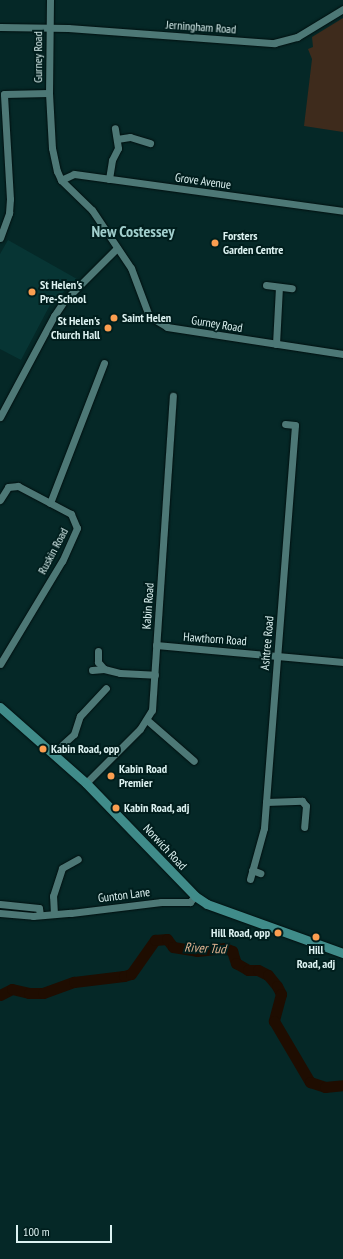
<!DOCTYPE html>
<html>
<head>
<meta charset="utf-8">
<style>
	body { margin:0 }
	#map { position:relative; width:343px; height:1259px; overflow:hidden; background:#052827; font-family:"PT Sans Narrow",sans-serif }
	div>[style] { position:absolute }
	.built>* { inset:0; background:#073534 }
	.green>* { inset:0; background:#3e2b1c }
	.river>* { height:11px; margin:-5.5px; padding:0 5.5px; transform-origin:5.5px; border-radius:5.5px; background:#1f0d01 }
	.roads { filter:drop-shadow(0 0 1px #000f0f) drop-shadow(0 0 1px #000f0f) }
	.street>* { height:7px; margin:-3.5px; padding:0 3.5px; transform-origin:3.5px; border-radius:3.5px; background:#4d7876 }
	.secondary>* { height:9px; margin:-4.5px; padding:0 4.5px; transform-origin:4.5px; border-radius:4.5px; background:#408c8a }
	.dots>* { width:11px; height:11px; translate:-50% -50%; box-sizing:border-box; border:2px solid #001e1d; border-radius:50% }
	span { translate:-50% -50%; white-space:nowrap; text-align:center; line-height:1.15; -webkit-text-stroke:4px #001e1d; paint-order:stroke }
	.street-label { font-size:12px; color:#dcf2f1 }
	.poi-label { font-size:12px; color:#dcf2f1; font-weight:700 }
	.left { translate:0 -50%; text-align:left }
	.right { translate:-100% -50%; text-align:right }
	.water-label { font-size:13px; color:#e2b491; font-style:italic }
	.district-label { font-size:16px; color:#a1cfcd; font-weight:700 }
	.scale { position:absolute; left:16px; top:1225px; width:96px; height:18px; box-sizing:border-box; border:2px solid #dcf2f1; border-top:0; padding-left:5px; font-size:12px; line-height:14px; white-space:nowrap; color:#dcf2f1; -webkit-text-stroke:3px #001e1d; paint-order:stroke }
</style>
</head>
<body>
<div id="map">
	<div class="built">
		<div style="clip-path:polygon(8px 240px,77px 279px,50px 305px,21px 360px,0 349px,0 254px)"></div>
	</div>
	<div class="green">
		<div style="clip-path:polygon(343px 18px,343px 132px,304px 126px,312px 59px,308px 49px,313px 47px,312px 37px)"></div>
	</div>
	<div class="river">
		<div style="left:0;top:995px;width:13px;rotate:-27deg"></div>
		<div style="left:12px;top:989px;width:17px;rotate:13deg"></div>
		<div style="left:29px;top:993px;width:14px"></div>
		<div style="left:43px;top:993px;width:33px;rotate:-20deg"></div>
		<div style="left:74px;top:982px;width:50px;rotate:-6.8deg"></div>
		<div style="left:124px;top:976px;width:7px;rotate:-16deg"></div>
		<div style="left:131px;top:974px;width:42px;rotate:-54.8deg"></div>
		<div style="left:155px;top:940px;width:12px;rotate:-5deg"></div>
		<div style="left:167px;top:939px;width:10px;rotate:53deg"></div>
		<div style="left:173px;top:947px;width:24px;rotate:9deg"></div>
		<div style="left:197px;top:951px;width:28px;rotate:-6deg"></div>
		<div style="left:225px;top:948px;width:8px;rotate:23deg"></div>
		<div style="left:232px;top:951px;width:13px;rotate:72deg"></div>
		<div style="left:236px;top:963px;width:14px;rotate:30deg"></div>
		<div style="left:248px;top:970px;width:10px"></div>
		<div style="left:258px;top:970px;width:11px;rotate:27deg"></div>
		<div style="left:268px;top:975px;width:14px;rotate:51deg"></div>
		<div style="left:277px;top:986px;width:9px;rotate:63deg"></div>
		<div style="left:281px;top:994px;width:28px;rotate:105deg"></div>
		<div style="left:274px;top:1021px;width:71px;rotate:59.5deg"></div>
		<div style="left:310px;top:1082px;width:16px;rotate:18deg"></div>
		<div style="left:325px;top:1087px;width:18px;rotate:-6deg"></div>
	</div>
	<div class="roads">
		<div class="street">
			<div style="left:50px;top:0;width:93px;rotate:90.6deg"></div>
			<div style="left:49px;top:93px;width:55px;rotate:86.9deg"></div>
			<div style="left:52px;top:148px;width:24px;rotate:78deg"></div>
			<div style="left:57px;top:171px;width:10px;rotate:66deg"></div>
			<div style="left:61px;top:180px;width:43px;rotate:44.1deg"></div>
			<div style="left:92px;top:210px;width:70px;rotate:56.1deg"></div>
			<div style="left:131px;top:268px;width:51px;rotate:69.4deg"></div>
			<div style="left:149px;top:316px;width:21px;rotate:31deg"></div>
			<div style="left:167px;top:327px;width:178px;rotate:8.7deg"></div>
			<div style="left:0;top:27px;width:68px;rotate:0.8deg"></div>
			<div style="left:68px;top:28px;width:207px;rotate:4.2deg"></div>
			<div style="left:274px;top:43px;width:24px;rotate:-15deg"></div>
			<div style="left:297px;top:37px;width:54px;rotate:-31.3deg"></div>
			<div style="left:117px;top:139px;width:13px;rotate:-9deg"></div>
			<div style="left:130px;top:137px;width:21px;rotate:17deg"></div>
			<div style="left:109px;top:179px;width:19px;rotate:-81deg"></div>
			<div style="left:112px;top:160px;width:13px;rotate:-63deg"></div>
			<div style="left:118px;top:148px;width:20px;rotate:-99deg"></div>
			<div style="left:61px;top:180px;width:14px;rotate:-25deg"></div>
			<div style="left:74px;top:174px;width:272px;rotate:7.8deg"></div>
			<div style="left:0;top:238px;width:27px;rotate:-70deg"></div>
			<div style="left:9px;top:213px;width:14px;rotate:-86deg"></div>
			<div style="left:10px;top:199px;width:105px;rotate:-93.3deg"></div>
			<div style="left:4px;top:94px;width:45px;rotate:-1.3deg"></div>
			<div style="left:266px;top:285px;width:26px;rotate:7deg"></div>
			<div style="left:276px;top:344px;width:57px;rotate:-87deg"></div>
			<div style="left:0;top:417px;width:115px;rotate:-61.9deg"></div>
			<div style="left:54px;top:316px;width:18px;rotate:-56deg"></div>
			<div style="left:64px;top:301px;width:75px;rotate:-45deg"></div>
			<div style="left:0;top:500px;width:15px;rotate:-58deg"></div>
			<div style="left:8px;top:487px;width:10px;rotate:-6deg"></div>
			<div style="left:18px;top:486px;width:60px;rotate:27.8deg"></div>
			<div style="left:71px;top:514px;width:15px;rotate:67deg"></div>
			<div style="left:77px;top:528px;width:36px;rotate:114deg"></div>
			<div style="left:62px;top:561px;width:120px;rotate:121deg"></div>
			<div style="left:50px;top:503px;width:150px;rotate:-68.9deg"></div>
			<div style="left:156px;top:645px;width:188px;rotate:5.2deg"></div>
			<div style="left:98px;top:651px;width:11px;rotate:90deg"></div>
			<div style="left:98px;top:662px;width:9px;rotate:49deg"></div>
			<div style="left:104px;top:669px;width:16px;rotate:14deg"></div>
			<div style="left:120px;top:673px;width:35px;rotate:3deg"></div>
			<div style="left:92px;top:670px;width:12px;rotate:-5deg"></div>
			<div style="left:147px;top:720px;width:62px;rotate:41.1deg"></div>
			<div style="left:53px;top:753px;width:28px;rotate:-42deg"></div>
			<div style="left:74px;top:734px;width:19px;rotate:-72deg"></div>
			<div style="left:80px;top:716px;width:38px;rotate:-47deg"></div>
			<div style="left:86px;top:783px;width:76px;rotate:-45deg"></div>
			<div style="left:140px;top:729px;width:22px;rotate:-58deg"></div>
			<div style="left:152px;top:710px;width:315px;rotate:-86.2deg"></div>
			<div style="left:266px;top:802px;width:36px;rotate:-2deg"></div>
			<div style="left:302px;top:801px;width:6px;rotate:51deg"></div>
			<div style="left:306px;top:806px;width:21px;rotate:95deg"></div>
			<div style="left:252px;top:870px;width:9px;rotate:21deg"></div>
			<div style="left:250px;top:879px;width:53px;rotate:-74.6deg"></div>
			<div style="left:264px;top:828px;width:404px;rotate:-85.6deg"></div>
			<div style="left:295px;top:425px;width:10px;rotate:-174deg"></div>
			<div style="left:0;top:904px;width:39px;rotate:6deg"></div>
			<div style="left:39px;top:908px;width:7px;rotate:82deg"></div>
			<div style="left:0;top:913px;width:33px;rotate:5deg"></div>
			<div style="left:33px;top:916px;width:38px;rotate:-5deg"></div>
			<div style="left:71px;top:913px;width:91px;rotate:-7deg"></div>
			<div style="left:161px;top:902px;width:29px"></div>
			<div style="left:190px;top:902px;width:8px;rotate:-50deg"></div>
			<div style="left:54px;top:914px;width:18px;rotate:-93deg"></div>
			<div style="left:53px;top:896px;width:29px;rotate:-72deg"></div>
			<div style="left:62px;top:868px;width:18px;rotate:-29deg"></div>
		</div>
		<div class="secondary">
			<div style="left:0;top:707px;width:115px;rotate:41.5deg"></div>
			<div style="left:86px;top:783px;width:157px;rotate:46deg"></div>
			<div style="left:195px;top:896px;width:14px;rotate:34deg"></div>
			<div style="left:207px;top:904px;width:145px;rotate:19.8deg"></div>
		</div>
	</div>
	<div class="dots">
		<div style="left:215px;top:243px;background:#fb9e50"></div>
		<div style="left:32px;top:292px;background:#fb9e50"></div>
		<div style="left:114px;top:318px;background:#fb9e50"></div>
		<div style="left:108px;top:328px;background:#fb9e50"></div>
		<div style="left:43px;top:749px;background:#fb9e50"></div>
		<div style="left:111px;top:776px;background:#fb9e50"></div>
		<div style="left:116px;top:808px;background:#fb9e50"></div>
		<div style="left:278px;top:933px;background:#fb9e50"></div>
		<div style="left:316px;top:937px;background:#fb9e50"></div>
	</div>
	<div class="street-label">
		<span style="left:201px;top:27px;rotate:4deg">Jerningham Road</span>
		<span style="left:38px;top:57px;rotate:-90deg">Gurney Road</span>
		<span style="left:203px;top:181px;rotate:8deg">Grove Avenue</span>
		<span style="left:217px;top:324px;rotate:9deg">Gurney Road</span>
		<span style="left:53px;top:551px;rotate:-62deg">Ruskin Road</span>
		<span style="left:148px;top:606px;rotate:-86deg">Kabin Road</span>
		<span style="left:215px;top:639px;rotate:4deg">Hawthorn Road</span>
		<span style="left:267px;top:643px;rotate:-85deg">Ashtree Road</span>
		<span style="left:165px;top:847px;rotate:47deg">Norwich Road</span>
		<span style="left:124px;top:895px;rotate:-7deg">Gunton Lane</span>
	</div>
	<div class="poi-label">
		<span class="left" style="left:223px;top:243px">Forsters<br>Garden Centre</span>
		<span class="left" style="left:40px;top:292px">St Helen's<br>Pre-School</span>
		<span class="left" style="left:122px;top:318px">Saint Helen</span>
		<span class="right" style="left:100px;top:328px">St Helen's<br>Church Hall</span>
		<span class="left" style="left:51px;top:749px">Kabin Road, opp</span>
		<span class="left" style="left:119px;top:776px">Kabin Road<br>Premier</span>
		<span class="left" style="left:124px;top:808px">Kabin Road, adj</span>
		<span class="right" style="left:270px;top:933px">Hill Road, opp</span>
		<span style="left:316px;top:957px">Hill<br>Road, adj</span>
	</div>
	<div class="water-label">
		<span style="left:205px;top:949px;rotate:3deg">River Tud</span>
	</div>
	<div class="district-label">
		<span style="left:133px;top:231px">New Costessey</span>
	</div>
	<div class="scale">100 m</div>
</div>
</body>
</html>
